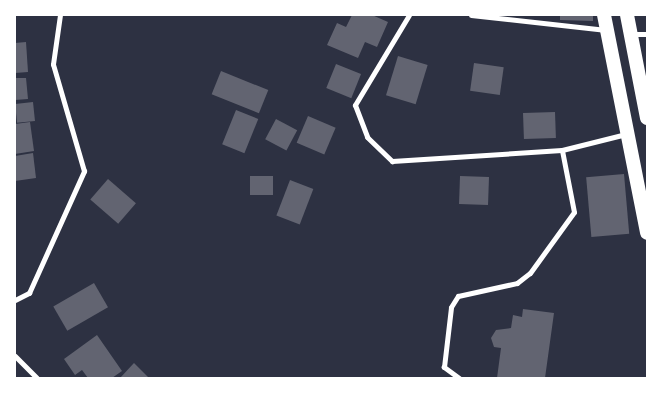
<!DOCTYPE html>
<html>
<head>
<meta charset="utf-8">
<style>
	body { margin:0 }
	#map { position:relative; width:662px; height:393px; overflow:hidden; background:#2d3142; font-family:"Noto Sans",sans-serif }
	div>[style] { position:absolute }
	.building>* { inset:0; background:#626471; transform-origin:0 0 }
	.minor>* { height:5px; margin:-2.5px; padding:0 2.5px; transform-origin:2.5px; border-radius:2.5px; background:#fff }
	.trunk>* { height:14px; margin:-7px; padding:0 7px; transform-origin:7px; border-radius:7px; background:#fff }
	span { translate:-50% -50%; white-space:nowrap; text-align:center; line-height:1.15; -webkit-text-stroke:4px #fff; paint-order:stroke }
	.frame { position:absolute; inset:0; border:16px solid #fff; pointer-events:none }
</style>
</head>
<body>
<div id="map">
	<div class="building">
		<div style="clip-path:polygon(352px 15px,372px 15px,388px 22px,377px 47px,365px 42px,358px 58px,327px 45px,337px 23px,346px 27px)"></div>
		<div style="clip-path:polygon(560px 15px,593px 15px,593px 21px,560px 20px)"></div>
		<div style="clip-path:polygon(26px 42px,28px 72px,15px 73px,15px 43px)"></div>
		<div style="left:398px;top:56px;width:31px;height:41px;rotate:17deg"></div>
		<div style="left:474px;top:63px;width:30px;height:28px;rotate:8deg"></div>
		<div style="left:336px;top:64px;width:27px;height:26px;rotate:22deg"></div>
		<div style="left:221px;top:71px;width:51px;height:25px;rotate:22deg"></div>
		<div style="clip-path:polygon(15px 78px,26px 78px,28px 99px,15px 100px)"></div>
		<div style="left:33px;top:102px;width:19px;height:18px;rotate:84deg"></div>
		<div style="left:236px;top:110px;width:24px;height:37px;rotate:22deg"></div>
		<div style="left:555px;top:112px;width:26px;height:32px;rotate:88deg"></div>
		<div style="left:308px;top:116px;width:30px;height:29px;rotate:23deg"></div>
		<div style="left:276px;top:119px;width:24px;height:23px;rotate:28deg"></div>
		<div style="clip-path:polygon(30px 122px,34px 151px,15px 154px,15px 124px)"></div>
		<div style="clip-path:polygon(33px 153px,36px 178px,15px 181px,15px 156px)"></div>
		<div style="left:624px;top:174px;width:60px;height:38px;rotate:85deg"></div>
		<div style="left:250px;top:176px;width:23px;height:19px"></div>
		<div style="left:489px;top:177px;width:28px;height:29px;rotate:92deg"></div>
		<div style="left:108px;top:179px;width:37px;height:27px;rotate:41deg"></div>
		<div style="left:290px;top:180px;width:25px;height:38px;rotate:21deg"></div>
		<div style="left:94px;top:283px;width:28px;height:47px;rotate:60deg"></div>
		<div style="clip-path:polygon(523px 309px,554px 313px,545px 378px,497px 378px,501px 348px,494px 347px,491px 338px,496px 330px,511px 328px,513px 315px,522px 317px)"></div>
		<div style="clip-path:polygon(97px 335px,122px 371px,112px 378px,88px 378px,82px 370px,75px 375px,64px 359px)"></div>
		<div style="clip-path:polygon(134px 363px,149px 378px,120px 378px)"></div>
	</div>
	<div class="minor">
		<div style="left:409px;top:15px;width:105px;rotate:121deg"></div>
		<div style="left:355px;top:105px;width:34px;rotate:69deg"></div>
		<div style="left:367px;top:137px;width:35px;rotate:44deg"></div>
		<div style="left:392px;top:161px;width:170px;rotate:-3.7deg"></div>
		<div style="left:562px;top:150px;width:66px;rotate:-14deg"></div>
		<div style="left:471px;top:15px;width:136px;rotate:6.3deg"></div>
		<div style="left:633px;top:34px;width:14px"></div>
		<div style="left:15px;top:300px;width:16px;rotate:-27deg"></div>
		<div style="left:29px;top:293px;width:134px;rotate:-65.7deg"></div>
		<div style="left:84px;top:171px;width:111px;rotate:-106.2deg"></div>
		<div style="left:53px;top:64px;width:49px;rotate:-81.9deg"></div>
		<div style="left:15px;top:356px;width:31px;rotate:45deg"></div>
		<div style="left:459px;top:378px;width:19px;rotate:-144deg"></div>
		<div style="left:444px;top:367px;width:60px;rotate:-83.3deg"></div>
		<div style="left:451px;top:307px;width:13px;rotate:-58deg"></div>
		<div style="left:458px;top:296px;width:60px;rotate:-12.4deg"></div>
		<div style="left:517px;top:283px;width:16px;rotate:-38deg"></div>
		<div style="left:530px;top:273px;width:75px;rotate:-54.2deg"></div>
		<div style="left:574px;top:212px;width:63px;rotate:-101deg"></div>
	</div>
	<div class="trunk">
		<div style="left:604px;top:15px;width:222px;rotate:78.8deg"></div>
		<div style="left:627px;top:15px;width:105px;rotate:79deg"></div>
	</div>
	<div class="frame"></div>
</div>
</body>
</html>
